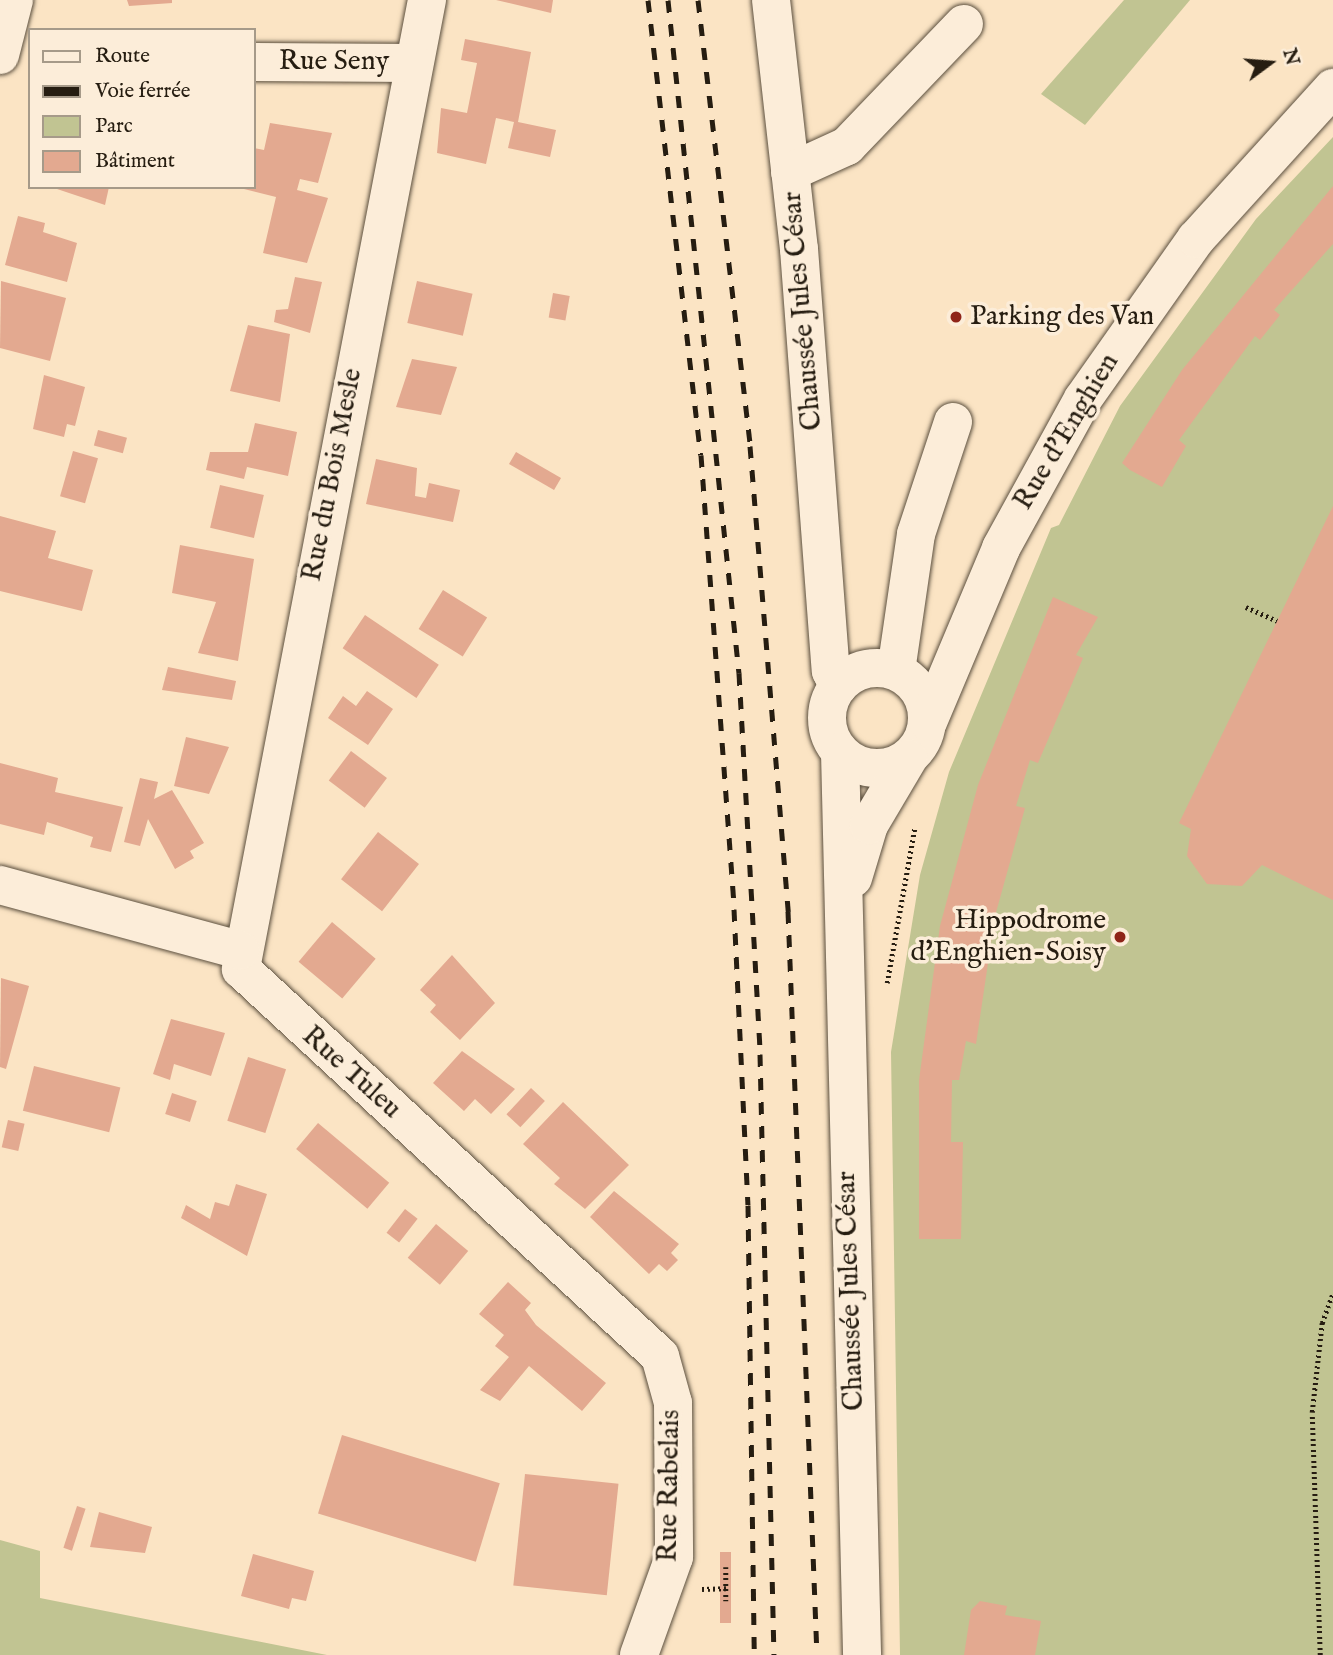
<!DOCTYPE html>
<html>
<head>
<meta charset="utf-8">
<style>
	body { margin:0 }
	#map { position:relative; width:1333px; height:1655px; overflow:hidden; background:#fbe4c4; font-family:"IM FELL English",serif }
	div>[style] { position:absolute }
	.green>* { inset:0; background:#c1c492 }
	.building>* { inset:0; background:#e3a990; transform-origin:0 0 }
	.path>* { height:4.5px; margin-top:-2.25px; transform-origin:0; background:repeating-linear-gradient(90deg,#261d11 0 2px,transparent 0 5.5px) }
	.roads { filter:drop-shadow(0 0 2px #5b4f3e) drop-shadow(0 0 2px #5b4f3e) }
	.minor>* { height:38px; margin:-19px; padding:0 19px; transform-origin:19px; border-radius:19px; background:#fcedd9 }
	.minor>.ring { margin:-19px; padding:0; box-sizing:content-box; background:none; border:38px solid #fcedd9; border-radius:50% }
	.rail>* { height:5px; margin-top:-2.5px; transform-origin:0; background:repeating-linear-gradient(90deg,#261d11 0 12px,transparent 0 24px) }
	.dots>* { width:19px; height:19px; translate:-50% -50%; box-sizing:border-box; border:4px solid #fcedd9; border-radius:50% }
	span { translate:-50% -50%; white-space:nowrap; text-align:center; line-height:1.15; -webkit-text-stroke:7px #fcedd9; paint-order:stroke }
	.street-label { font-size:28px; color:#261d11 }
	.poi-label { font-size:28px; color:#261d11 }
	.left { translate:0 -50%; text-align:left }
	.right { translate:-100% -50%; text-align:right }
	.legend { position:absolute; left:28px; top:28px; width:228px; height:161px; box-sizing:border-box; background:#fcedd9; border:2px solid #a69a89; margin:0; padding:9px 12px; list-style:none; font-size:21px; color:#261d11 }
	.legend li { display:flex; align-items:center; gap:14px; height:35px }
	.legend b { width:35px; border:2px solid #a69a89 }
	.north { position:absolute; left:1235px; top:28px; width:70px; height:70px; -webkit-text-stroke:5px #fcedd9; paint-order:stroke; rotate:74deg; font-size:19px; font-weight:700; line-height:28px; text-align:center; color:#261d11 }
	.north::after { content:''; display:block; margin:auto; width:24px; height:32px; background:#261d11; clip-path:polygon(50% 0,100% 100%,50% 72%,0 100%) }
</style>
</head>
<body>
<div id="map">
	<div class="green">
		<div style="clip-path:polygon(1124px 0,1190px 0,1085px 125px,1041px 94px)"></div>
		<div style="clip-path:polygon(1333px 137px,1333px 1655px,900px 1655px,891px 1052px,920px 875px,949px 772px,1051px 528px,1059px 525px,1120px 406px,1256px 219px)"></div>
		<div style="clip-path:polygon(0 1540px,40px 1551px,40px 1598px,327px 1655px,0 1655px)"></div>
	</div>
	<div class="building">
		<div style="clip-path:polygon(127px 0,172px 0,172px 3px,129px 6px)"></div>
		<div style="clip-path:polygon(496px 0,553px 0,551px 13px)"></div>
		<div style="clip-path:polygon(465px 39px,531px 52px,518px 122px,556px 130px,550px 157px,508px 148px,514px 122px,496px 118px,486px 164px,437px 153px,441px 108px,467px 113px,477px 63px,461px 60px)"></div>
		<div style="clip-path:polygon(270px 123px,332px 133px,318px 183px,300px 179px,297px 190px,328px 198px,307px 263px,263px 253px,276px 197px,240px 188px,254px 187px,254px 148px,264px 150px)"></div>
		<div style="clip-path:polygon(1333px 186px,1333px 244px,1274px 310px,1280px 315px,1260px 340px,1255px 336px,1179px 440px,1186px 446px,1162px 487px,1130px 470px,1122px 463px,1182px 370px)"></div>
		<div style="clip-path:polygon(51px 187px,109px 187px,105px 205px)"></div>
		<div style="clip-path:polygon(18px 216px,45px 223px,43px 232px,77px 243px,67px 282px,5px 265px)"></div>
		<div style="clip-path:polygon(295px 277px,322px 282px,310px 333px,274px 322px,276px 310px,288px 309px)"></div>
		<div style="clip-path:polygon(1px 281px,66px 298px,50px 361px,0 348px)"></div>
		<div style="left:417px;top:281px;width:57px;height:43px;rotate:13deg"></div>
		<div style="left:553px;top:293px;width:17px;height:25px;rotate:10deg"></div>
		<div style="clip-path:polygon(248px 325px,290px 334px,280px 402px,230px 391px)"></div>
		<div style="clip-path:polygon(412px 359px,457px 367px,441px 415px,396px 407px)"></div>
		<div style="clip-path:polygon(44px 375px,85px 387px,75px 426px,67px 424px,64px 437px,33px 429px)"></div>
		<div style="clip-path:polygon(255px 423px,297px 432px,288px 476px,247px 467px,244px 479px,206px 470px,210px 452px,248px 452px)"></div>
		<div style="left:98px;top:430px;width:30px;height:16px;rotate:15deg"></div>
		<div style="left:73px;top:451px;width:26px;height:47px;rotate:16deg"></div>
		<div style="left:516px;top:452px;width:52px;height:14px;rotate:30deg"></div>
		<div style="clip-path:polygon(376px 459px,417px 468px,415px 496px,426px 498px,429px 483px,460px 490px,453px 522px,366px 504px)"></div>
		<div style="left:220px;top:485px;width:45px;height:44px;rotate:13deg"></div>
		<div style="clip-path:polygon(1333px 506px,1333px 900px,1262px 865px,1242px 886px,1207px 884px,1187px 856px,1191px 829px,1179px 823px)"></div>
		<div style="clip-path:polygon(0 516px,56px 531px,48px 558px,93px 570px,82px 611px,0 591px)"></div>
		<div style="clip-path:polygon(180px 545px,254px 559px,238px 661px,198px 653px,216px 602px,172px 593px)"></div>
		<div style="left:443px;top:590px;width:52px;height:46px;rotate:32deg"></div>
		<div style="clip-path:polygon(1053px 597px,1098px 617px,1076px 655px,1083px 658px,1038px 763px,1030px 760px,1016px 806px,1025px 808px,995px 916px,976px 1044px,966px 1041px,959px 1080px,952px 1080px,951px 1142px,963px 1142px,961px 1239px,919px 1239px,919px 1080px,940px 926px,978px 785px)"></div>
		<div style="left:365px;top:615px;width:89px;height:40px;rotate:34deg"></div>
		<div style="clip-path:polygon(168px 667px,236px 681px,232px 700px,162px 690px)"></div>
		<div style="clip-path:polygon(367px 691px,393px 709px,368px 745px,328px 718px,343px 696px,356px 706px)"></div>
		<div style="clip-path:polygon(186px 737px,229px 747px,209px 794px,174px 786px)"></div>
		<div style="left:351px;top:751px;width:45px;height:37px;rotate:37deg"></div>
		<div style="clip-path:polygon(0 763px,58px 778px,55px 792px,123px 807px,111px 852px,90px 847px,93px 837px,47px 822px,44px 835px,0 824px)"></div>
		<div style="clip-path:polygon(140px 778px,158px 782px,154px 799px,172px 790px,204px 843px,190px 851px,194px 858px,175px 869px,148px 819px,140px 846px,124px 842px)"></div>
		<div style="left:378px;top:832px;width:52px;height:60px;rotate:38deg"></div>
		<div style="left:332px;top:922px;width:57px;height:52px;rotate:40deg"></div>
		<div style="clip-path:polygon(452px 955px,495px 1003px,460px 1040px,430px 1012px,436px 1005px,420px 990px)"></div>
		<div style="clip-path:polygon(1px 978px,29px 986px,6px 1069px,0 1067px)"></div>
		<div style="clip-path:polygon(171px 1019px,225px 1033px,211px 1076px,174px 1064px,170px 1080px,153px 1074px)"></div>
		<div style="clip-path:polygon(462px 1051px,515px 1089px,491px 1114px,475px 1099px,464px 1111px,433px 1083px)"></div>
		<div style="left:248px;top:1057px;width:40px;height:67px;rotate:18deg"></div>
		<div style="left:34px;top:1066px;width:89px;height:46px;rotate:14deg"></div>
		<div style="left:531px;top:1088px;width:19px;height:36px;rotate:43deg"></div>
		<div style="left:172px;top:1093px;width:26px;height:22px;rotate:18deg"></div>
		<div style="clip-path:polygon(563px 1102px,629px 1165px,585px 1209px,554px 1184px,560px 1178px,523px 1144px)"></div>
		<div style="left:8px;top:1120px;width:17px;height:28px;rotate:13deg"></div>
		<div style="left:318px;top:1123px;width:93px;height:34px;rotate:40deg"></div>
		<div style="clip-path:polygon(236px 1184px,267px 1194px,247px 1256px,181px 1218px,186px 1205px,210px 1219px,215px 1202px,229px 1206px)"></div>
		<div style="clip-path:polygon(614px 1191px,679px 1244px,671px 1253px,678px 1260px,667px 1271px,659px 1264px,649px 1274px,590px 1217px)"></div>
		<div style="left:405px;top:1209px;width:16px;height:30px;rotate:38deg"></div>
		<div style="left:436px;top:1224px;width:42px;height:44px;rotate:40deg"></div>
		<div style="clip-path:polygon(508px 1282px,531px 1303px,525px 1310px,536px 1325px,606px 1383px,582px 1411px,529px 1366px,500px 1401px,480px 1390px,509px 1357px,495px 1346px,504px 1335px,479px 1314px)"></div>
		<div style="left:342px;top:1435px;width:165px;height:82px;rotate:17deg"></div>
		<div style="left:525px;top:1474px;width:94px;height:112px;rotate:6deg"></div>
		<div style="left:77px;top:1506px;width:9px;height:44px;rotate:18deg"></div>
		<div style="clip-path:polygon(99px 1512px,152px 1527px,145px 1553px,90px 1547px)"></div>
		<div style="left:720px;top:1552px;width:11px;height:71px"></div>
		<div style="clip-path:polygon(253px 1554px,314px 1571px,306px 1601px,292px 1598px,289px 1609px,241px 1596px)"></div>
		<div style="clip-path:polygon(980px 1601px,1007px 1606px,1005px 1615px,1041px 1621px,1035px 1655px,964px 1655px,971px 1610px)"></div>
	</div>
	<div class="path">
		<div style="left:1246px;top:607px;width:34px;rotate:24deg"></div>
		<div style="left:887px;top:983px;width:159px;rotate:-79.9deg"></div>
		<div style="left:726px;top:1567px;width:34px;rotate:90deg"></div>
		<div style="left:702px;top:1589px;width:24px;rotate:-2deg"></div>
		<div style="left:1320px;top:1655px;width:243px;rotate:-91.9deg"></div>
		<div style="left:1312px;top:1412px;width:90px;rotate:-83.6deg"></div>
		<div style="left:1322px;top:1323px;width:32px;rotate:-70deg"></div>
	</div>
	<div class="roads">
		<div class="minor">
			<div style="left:427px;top:0;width:987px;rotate:100.87deg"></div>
			<div style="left:241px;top:969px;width:570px;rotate:42.73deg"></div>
			<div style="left:660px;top:1356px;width:49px;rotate:74.5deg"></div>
			<div style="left:673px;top:1403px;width:154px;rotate:89.6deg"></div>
			<div style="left:674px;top:1557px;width:104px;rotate:109.7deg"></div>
			<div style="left:771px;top:0;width:251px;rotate:83.6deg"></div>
			<div style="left:799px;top:249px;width:423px;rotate:85.7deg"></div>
			<div style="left:831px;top:671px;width:17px;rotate:65deg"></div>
			<div style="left:0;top:55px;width:57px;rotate:-75.7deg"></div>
			<div style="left:254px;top:62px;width:160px;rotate:0.4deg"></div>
			<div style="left:790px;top:172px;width:63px;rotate:-24.5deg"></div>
			<div style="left:847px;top:146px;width:169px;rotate:-46.2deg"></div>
			<div class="ring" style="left:827px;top:668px;width:62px;height:62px"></div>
			<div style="left:896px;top:671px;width:138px;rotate:-81.7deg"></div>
			<div style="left:916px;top:534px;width:118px;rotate:-71.7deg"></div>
			<div style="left:928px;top:722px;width:189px;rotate:-67.2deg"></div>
			<div style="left:1001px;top:548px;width:170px;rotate:-61.2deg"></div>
			<div style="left:1083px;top:399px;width:196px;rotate:-54.8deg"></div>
			<div style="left:1196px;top:239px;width:204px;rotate:-47.8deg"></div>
			<div style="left:840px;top:752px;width:903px;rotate:88.6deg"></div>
			<div style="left:853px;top:878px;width:55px;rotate:-73.2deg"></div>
			<div style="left:869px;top:825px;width:77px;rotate:-59.4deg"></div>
			<div style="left:0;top:885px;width:249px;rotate:15.2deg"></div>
		</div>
	</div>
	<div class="rail">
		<div style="left:648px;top:0;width:458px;rotate:83.4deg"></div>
		<div style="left:701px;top:455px;width:455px;rotate:85.8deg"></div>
		<div style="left:734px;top:909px;width:296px;rotate:87.3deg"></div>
		<div style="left:748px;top:1205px;width:450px;rotate:89.2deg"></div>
		<div style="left:668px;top:0;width:677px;rotate:83.98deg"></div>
		<div style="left:739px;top:673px;width:382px;rotate:86.8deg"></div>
		<div style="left:760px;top:1054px;width:601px;rotate:88.67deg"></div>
		<div style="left:698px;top:0;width:449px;rotate:83.3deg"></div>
		<div style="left:750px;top:446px;width:467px;rotate:85.3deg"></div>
		<div style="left:788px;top:911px;width:745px;rotate:87.77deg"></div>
	</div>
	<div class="dots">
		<div style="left:956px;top:317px;background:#8f2418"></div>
		<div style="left:1120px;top:937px;background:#8f2418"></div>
	</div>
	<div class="street-label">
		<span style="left:334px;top:62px">Rue Seny</span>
		<span style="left:803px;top:311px;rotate:-95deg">Chaussée Jules César</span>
		<span style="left:1067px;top:432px;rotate:-59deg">Rue d'Enghien</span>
		<span style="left:333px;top:475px;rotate:-79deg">Rue du Bois Mesle</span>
		<span style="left:351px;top:1073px;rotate:42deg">Rue Tuleu</span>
		<span style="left:851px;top:1291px;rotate:-92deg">Chaussée Jules César</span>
		<span style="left:670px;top:1486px;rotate:-89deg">Rue Rabelais</span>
	</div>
	<div class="poi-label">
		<span class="left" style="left:970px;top:317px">Parking des Van</span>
		<span class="right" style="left:1106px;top:937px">Hippodrome<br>d'Enghien-Soisy</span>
	</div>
	<ul class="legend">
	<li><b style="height:9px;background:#fcedd9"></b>Route</li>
	<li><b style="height:9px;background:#261d11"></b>Voie ferrée</li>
	<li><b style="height:19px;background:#c1c492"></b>Parc</li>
	<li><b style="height:19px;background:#e3a990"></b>Bâtiment</li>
	</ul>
	<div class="north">N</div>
</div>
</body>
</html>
